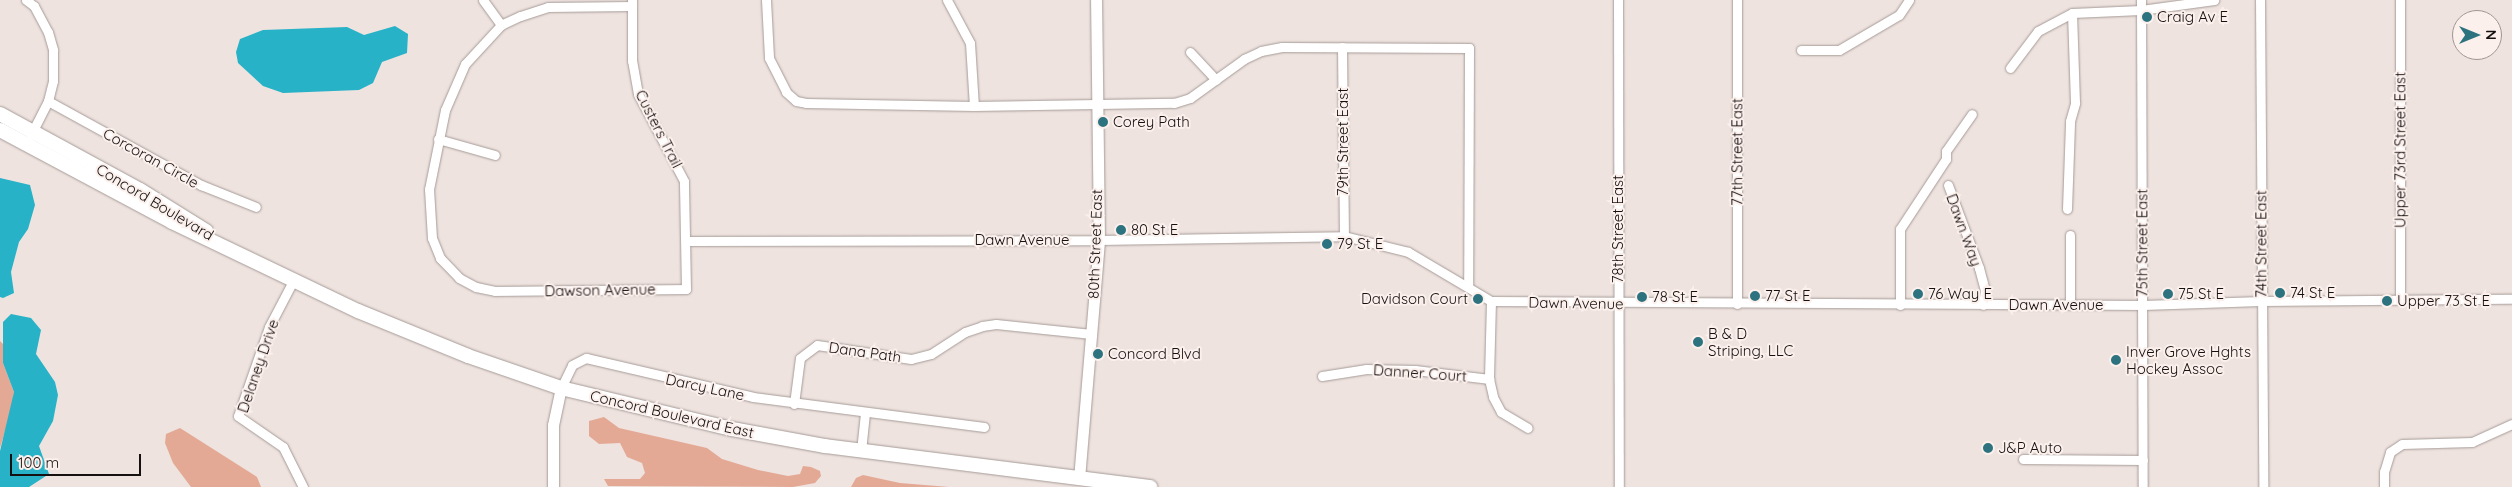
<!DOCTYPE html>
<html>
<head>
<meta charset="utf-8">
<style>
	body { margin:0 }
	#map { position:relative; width:2512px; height:487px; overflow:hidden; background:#eee3df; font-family:Quicksand,sans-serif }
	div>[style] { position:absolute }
	.green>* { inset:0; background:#e4a995 }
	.water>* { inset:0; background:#28b2c7 }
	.roads { filter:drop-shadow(0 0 1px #a69b97) drop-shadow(0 0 1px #a69b97) }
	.street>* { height:9px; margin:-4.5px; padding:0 4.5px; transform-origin:4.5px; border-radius:4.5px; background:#fff }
	.secondary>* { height:11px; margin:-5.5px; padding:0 5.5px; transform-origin:5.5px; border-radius:5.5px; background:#fff }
	.primary>* { height:14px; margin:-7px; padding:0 7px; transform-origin:7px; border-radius:7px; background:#fff }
	.dots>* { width:14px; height:14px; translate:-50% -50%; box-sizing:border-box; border:2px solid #fcf0ec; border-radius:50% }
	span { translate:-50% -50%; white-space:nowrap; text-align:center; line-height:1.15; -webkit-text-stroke:4px #fcf0ec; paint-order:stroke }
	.poi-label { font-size:15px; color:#151110 }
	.left { translate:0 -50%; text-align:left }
	.right { translate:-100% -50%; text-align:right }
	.street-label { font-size:15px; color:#151110 }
	.north { position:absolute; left:2452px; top:10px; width:50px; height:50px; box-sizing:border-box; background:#fcf0ec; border:1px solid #a09794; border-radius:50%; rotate:90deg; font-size:14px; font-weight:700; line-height:20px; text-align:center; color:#151110 }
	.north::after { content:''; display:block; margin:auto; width:18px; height:22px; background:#2c737f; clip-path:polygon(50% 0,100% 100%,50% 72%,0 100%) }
	.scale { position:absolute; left:10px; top:454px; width:131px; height:22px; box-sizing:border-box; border:2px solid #151110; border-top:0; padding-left:6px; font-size:15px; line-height:18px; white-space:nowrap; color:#151110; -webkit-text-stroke:4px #fcf0ec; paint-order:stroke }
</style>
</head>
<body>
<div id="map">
	<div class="green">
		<div style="clip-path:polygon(0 341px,4px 345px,3px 363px,14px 392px,13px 405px,0 448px)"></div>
		<div style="clip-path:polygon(604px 417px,619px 428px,707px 448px,722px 459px,758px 470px,788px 476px,800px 474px,803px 466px,811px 467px,820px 471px,821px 476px,815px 483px,793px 487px,608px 486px,604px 479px,640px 479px,645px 473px,642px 463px,627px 457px,620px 443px,599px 444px,589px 436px,589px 421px)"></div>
		<div style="clip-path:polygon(180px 428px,257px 477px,261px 487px,191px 487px,173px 463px,165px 443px,166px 434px)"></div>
		<div style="clip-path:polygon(863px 475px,900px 483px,949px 487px,851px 487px,856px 478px)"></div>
	</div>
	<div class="water">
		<div style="clip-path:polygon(395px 26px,408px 34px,407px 53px,382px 62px,373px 83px,359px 90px,283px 93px,263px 86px,238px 63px,236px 52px,240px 39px,263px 30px,347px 27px,364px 35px)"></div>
		<div style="clip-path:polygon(0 178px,30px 185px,35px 205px,28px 229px,19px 242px,11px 272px,14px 293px,3px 298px,0 297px)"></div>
		<div style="clip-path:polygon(11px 314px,31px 318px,41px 330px,36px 354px,55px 382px,58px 395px,53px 421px,39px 446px,49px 474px,29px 487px,0 487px,0 451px,14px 392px,3px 363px,3px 322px)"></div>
	</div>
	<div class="roads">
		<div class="street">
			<div style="left:26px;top:0;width:10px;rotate:37deg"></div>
			<div style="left:34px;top:6px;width:30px;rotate:62deg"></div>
			<div style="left:48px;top:32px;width:19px;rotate:74deg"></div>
			<div style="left:53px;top:50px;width:31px;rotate:90deg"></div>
			<div style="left:53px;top:81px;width:21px;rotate:104deg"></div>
			<div style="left:48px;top:101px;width:38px;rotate:117deg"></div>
			<div style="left:483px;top:0;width:31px;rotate:54deg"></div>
			<div style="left:766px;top:0;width:58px;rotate:87deg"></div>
			<div style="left:769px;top:58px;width:38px;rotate:63deg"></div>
			<div style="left:786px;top:92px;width:13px;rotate:42deg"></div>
			<div style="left:796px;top:101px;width:10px;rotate:11deg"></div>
			<div style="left:806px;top:103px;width:168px;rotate:1deg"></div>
			<div style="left:974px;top:106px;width:200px;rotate:-0.9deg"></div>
			<div style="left:1174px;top:103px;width:17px;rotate:-17deg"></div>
			<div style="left:1190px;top:98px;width:67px;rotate:-35.8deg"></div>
			<div style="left:1244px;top:59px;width:19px;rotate:-25deg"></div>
			<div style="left:1261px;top:51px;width:21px;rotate:-11deg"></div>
			<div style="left:1282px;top:47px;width:187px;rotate:0.3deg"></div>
			<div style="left:1469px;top:48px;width:237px;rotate:90.2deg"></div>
			<div style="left:947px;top:0;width:49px;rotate:61.9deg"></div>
			<div style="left:970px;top:43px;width:63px;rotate:86.4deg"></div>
			<div style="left:1618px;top:0;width:487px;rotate:89.9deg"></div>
			<div style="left:1737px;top:0;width:304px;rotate:90deg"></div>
			<div style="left:2141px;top:0;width:487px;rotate:89.8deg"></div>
			<div style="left:2260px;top:0;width:487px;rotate:89.6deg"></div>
			<div style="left:2400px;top:0;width:299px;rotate:90deg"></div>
			<div style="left:632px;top:6px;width:84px;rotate:179.3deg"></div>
			<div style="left:548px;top:7px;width:29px;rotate:162deg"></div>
			<div style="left:520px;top:16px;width:21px;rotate:155deg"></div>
			<div style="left:501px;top:25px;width:53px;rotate:132.7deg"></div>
			<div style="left:465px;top:64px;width:50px;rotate:113.5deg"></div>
			<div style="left:445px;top:110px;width:81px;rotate:101.4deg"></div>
			<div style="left:429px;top:189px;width:49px;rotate:86.5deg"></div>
			<div style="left:432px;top:238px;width:22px;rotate:68deg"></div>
			<div style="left:440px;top:258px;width:28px;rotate:46deg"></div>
			<div style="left:459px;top:278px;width:19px;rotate:28deg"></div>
			<div style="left:476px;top:287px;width:19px;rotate:12deg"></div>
			<div style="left:495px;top:291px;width:191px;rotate:-0.6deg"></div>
			<div style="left:686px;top:289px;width:108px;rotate:-91.1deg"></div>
			<div style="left:684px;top:181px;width:98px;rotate:-117.9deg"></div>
			<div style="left:638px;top:94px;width:34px;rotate:-100deg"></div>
			<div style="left:632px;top:61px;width:61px;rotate:-90deg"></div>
			<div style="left:1342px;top:47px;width:189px;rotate:89.4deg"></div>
			<div style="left:1801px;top:50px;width:38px"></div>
			<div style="left:1839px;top:50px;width:69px;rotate:-30.3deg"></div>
			<div style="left:1899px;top:15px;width:18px;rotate:-56deg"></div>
			<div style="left:1190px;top:52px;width:38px;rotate:47deg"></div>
			<div style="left:2010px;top:68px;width:46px;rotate:-52.9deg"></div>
			<div style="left:2038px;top:31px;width:38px;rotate:-28deg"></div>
			<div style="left:2072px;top:13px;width:69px;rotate:-2.5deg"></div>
			<div style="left:2141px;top:10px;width:74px;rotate:-7.8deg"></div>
			<div style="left:48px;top:101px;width:175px;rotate:28.8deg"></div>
			<div style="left:201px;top:185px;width:59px;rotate:21.8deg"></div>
			<div style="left:438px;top:139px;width:59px;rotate:15.7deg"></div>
			<div style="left:1948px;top:185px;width:89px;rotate:69.5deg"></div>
			<div style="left:1979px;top:268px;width:23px;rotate:75deg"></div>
			<div style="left:1985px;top:290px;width:15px;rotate:98deg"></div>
			<div style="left:2067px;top:209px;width:88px;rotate:-88deg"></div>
			<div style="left:2070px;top:121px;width:19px;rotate:-74deg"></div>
			<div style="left:2075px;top:103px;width:90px;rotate:-91.9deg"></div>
			<div style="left:2070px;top:235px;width:70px;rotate:90deg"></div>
			<div style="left:686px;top:241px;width:413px;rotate:-0.1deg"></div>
			<div style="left:1099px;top:240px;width:245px;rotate:-0.9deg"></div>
			<div style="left:1344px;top:236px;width:66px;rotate:14deg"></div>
			<div style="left:1408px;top:252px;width:96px;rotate:30.6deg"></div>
			<div style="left:1491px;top:301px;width:652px;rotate:0.35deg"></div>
			<div style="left:2143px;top:305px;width:118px;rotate:-1.9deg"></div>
			<div style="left:2261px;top:301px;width:251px;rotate:-0.5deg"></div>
			<div style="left:293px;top:281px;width:52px;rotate:117.6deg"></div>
			<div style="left:269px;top:327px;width:94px;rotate:109.2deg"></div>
			<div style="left:238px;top:416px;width:55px;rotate:34.6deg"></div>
			<div style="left:283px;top:447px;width:45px;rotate:63.4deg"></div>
			<div style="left:1491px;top:301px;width:78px;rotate:91.5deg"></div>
			<div style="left:1489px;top:379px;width:18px;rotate:77deg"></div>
			<div style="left:1493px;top:397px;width:17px;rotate:62deg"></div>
			<div style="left:1501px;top:412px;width:31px;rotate:31deg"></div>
			<div style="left:1900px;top:305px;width:76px;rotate:-90deg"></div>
			<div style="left:1900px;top:229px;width:84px;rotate:-56.7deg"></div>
			<div style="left:1946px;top:159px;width:8px;rotate:-90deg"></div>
			<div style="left:1946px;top:151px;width:45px;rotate:-54.9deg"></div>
			<div style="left:1322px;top:376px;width:45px;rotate:-9deg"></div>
			<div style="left:1366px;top:369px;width:49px;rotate:1.2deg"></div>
			<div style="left:1415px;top:370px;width:75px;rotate:6.9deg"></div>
			<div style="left:561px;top:388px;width:25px;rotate:-64deg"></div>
			<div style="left:572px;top:365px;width:16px;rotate:-27deg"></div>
			<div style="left:586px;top:358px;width:171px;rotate:13.1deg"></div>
			<div style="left:753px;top:397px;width:233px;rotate:7.4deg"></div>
			<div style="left:794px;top:404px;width:46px;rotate:-82.6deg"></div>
			<div style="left:800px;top:358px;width:21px;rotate:-37deg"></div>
			<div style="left:817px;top:345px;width:95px;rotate:8.5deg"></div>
			<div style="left:911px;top:359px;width:21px;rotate:-14deg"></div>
			<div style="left:931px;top:354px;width:40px;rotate:-32.9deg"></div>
			<div style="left:965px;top:332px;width:18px;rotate:-19deg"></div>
			<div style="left:982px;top:326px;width:14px;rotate:-8deg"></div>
			<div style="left:996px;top:324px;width:96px;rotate:6deg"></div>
			<div style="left:861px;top:451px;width:37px;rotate:-84deg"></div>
			<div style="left:2023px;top:459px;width:120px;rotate:0.5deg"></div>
			<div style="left:2384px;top:487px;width:15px;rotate:-90deg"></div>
			<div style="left:2384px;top:472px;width:21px;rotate:-73deg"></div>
			<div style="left:2390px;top:452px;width:14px;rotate:-34deg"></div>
			<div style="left:2402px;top:444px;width:70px;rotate:-1.6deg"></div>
			<div style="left:2472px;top:442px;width:44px;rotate:-24.2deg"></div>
		</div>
		<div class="secondary">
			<div style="left:1079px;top:479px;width:240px;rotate:-85.2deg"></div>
			<div style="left:1099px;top:240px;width:240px;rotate:-90.7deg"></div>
			<div style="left:553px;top:487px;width:62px;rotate:-90deg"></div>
			<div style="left:553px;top:425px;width:38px;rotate:-78deg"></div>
		</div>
		<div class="primary">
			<div style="left:0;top:114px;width:159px;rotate:28.5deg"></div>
			<div style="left:140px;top:190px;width:78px;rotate:31.8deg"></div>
			<div style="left:0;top:130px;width:195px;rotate:28.1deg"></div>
			<div style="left:172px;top:222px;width:206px;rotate:25.6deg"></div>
			<div style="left:358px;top:311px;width:119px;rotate:22.2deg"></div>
			<div style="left:468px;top:356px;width:98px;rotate:19deg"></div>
			<div style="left:561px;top:388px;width:176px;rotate:13.5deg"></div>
			<div style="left:732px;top:429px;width:95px;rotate:10.4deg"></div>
			<div style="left:825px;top:446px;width:328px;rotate:7.2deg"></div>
		</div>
	</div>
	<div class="dots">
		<div style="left:2147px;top:17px;background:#2c737f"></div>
		<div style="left:1103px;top:122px;background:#2c737f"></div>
		<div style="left:1121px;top:230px;background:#2c737f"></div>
		<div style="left:1327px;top:244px;background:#2c737f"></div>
		<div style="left:2280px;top:293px;background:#2c737f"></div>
		<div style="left:1918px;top:294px;background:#2c737f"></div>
		<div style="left:2168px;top:294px;background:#2c737f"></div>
		<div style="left:1755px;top:296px;background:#2c737f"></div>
		<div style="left:1642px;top:297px;background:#2c737f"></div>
		<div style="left:1478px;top:299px;background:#2c737f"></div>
		<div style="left:2387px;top:301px;background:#2c737f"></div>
		<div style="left:1698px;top:342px;background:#2c737f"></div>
		<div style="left:1098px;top:354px;background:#2c737f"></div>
		<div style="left:2116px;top:360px;background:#2c737f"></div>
		<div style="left:1988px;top:448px;background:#2c737f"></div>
	</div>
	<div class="poi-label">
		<span class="left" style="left:2157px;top:17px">Craig Av E</span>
		<span class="left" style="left:1113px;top:122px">Corey Path</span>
		<span class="left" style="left:1131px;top:230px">80 St E</span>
		<span class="left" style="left:1337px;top:244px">79 St E</span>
		<span class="left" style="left:2290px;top:293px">74 St E</span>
		<span class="left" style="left:1928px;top:294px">76 Way E</span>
		<span class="left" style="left:2178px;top:294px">75 St E</span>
		<span class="left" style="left:1765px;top:296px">77 St E</span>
		<span class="left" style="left:1652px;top:297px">78 St E</span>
		<span class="right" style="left:1468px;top:299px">Davidson Court</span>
		<span class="left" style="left:2397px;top:301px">Upper 73 St E</span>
		<span class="left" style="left:1708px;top:342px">B &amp; D<br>Striping, LLC</span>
		<span class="left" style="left:2126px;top:360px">Inver Grove Hghts<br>Hockey Assoc</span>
		<span class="left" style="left:1108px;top:354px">Concord Blvd</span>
		<span class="left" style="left:1998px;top:448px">J&amp;P Auto</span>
	</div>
	<div class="street-label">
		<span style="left:659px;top:129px;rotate:63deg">Custers Trail</span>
		<span style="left:1343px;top:142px;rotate:-90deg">79th Street East</span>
		<span style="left:2400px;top:150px;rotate:-90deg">Upper 73rd Street East</span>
		<span style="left:1737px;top:152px;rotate:-90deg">77th Street East</span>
		<span style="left:151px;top:158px;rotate:29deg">Corcoran Circle</span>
		<span style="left:155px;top:202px;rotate:31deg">Concord Boulevard</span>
		<span style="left:1618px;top:229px;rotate:-90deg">78th Street East</span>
		<span style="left:1964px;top:230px;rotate:70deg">Dawn Way</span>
		<span style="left:1022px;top:240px">Dawn Avenue</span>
		<span style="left:2142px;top:243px;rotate:-90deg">75th Street East</span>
		<span style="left:1095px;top:244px;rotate:-88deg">80th Street East</span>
		<span style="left:2261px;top:244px;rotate:-90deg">74th Street East</span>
		<span style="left:600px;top:290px;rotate:-1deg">Dawson Avenue</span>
		<span style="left:1576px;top:303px;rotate:1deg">Dawn Avenue</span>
		<span style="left:2056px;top:305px">Dawn Avenue</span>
		<span style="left:865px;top:352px;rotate:8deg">Dana Path</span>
		<span style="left:258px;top:366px;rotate:-71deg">Delaney Drive</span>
		<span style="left:1420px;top:373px;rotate:4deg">Danner Court</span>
		<span style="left:705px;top:387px;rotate:12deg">Darcy Lane</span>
		<span style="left:672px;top:414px;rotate:13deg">Concord Boulevard East</span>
	</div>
	<div class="north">N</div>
	<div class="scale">100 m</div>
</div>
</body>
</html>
